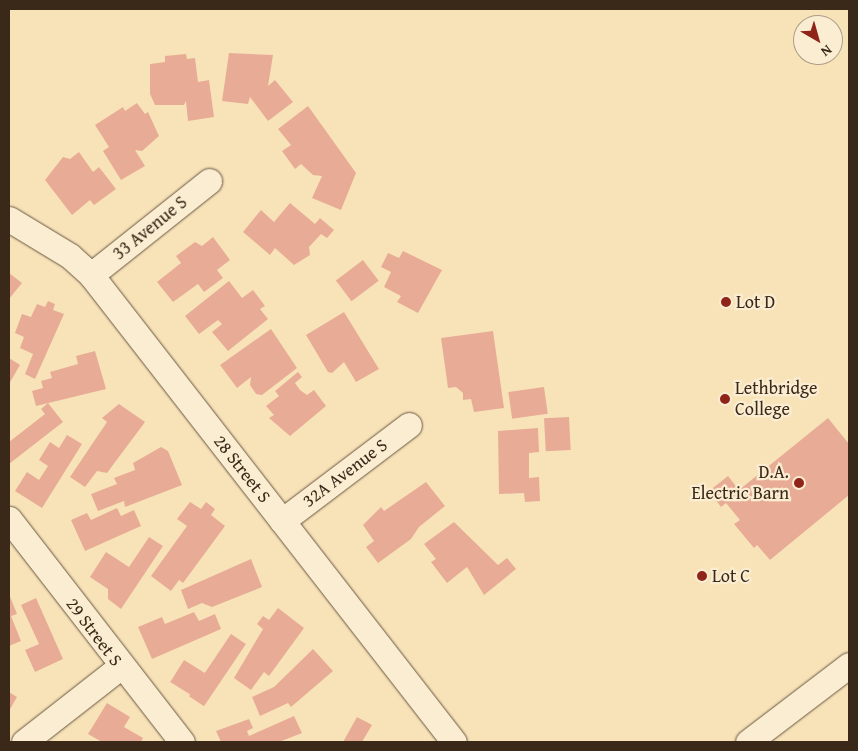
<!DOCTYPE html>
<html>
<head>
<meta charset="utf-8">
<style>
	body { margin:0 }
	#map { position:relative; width:858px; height:751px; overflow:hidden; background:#f8e3b9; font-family:"Gentium Book Plus",serif }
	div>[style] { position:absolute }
	.building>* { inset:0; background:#e8ac96; transform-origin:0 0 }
	.roads { filter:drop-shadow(0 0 1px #6a5740) drop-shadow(0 0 1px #6a5740) }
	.minor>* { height:25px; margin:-12.5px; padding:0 12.5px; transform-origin:12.5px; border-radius:12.5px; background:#faedd2 }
	.dots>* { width:14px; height:14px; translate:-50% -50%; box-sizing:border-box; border:2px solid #faedd2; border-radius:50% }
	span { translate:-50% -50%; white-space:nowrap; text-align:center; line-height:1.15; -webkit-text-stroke:4.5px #faedd2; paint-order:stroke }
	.street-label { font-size:18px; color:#3a2818 }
	.poi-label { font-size:18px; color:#3a2818 }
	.left { translate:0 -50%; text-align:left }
	.right { translate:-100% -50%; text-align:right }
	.frame { position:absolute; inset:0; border:10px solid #3a2818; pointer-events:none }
	.north { position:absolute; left:793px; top:15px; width:50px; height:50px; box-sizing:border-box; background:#faedd2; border:1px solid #ad9e88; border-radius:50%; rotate:142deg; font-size:14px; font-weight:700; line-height:20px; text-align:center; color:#3a2818 }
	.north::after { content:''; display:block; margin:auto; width:18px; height:22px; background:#8f2418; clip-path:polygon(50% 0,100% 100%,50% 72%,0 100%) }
</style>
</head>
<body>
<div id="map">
	<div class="building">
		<div style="clip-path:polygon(229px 53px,273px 55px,268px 86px,275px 80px,293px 102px,268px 121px,250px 97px,248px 104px,222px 101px)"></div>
		<div style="clip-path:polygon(186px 54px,187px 59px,195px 58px,198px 82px,209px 80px,214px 117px,188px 121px,186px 101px,184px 105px,155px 105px,150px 94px,150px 64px,165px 62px,165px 56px)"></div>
		<div style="clip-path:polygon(137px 103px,145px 114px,148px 112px,159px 136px,142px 151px,135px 150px,145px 166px,121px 180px,103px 151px,109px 147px,95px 125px,123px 107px,125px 111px)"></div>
		<div style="clip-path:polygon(308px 106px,356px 173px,341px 210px,312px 198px,322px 176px,313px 175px,301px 164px,295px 169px,282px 151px,291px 145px,278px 129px)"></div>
		<div style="clip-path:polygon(79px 152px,93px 172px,99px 167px,116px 189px,94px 205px,90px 200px,72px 215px,45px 180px,63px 157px,70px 159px)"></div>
		<div style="clip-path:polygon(290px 203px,315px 224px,320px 218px,334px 230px,327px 238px,321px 234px,309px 247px,310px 255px,294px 265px,275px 248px,270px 255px,243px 232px,261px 210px,274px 222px)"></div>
		<div style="clip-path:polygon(213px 237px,230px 260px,217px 270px,223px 278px,204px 292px,198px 284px,173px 302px,157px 282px,181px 263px,176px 256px,195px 242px,202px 246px)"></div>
		<div style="clip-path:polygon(403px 251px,442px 270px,418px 313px,397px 302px,401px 296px,384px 287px,391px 272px,381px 267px,388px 253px,399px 258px)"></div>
		<div style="left:363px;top:260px;width:26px;height:34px;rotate:53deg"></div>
		<div style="clip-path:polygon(9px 273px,22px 283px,9px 299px)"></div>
		<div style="clip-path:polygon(229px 281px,242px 298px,253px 290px,265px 306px,260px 309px,268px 319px,228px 351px,212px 332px,222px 324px,218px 320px,199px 334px,185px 316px)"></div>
		<div style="clip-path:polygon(48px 301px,55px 304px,53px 310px,64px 314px,35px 379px,25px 374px,33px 354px,20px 348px,24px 337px,15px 333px,22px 314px,31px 317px,37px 304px,45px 307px)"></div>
		<div style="clip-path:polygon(344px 312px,379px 369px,356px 382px,344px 362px,332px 373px,328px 372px,306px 335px)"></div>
		<div style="clip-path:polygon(271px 329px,297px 368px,262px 395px,256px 394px,250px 385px,251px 377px,237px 388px,220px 365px)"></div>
		<div style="clip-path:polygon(493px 331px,504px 408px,474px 412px,471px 399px,463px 400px,463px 393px,456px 387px,448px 388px,441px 338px)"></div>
		<div style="clip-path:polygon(95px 351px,106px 389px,36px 406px,32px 391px,43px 388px,41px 381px,52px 378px,50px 372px,78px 364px,76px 356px)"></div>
		<div style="clip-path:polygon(9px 358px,20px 365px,9px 384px)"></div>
		<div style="clip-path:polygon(298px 372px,302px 377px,295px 383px,300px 390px,307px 395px,314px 390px,326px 406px,290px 436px,269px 418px,274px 415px,266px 406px,279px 396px,275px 391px)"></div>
		<div style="left:544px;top:387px;width:27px;height:36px;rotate:82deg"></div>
		<div style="clip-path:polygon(48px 403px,63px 422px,9px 464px,9px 442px,45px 414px,41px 409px)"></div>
		<div style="clip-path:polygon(119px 404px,145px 422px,107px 473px,97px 471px,85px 487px,70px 477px,107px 422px,102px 418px)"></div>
		<div style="left:569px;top:417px;width:33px;height:25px;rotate:87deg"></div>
		<div style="clip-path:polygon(828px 418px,849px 444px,849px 495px,770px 560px,757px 545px,754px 548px,734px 524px,740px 520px,726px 503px,721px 507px,709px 491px,728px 476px,739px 490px)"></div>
		<div style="clip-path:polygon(538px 428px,539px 452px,529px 453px,529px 478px,539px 477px,540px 501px,525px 502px,524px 493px,499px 494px,498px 431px)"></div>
		<div style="clip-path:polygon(67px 435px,82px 444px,42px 508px,15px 491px,27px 472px,39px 480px,48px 466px,39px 460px,50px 442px,59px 448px)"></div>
		<div style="clip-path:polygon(161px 447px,168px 451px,182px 485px,125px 507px,124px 501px,98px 511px,91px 494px,117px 484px,114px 478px,135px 470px,133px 463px)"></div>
		<div style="clip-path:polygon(426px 482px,445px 506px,419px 527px,411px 539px,378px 563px,366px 547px,374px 541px,363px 525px,381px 507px,384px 511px)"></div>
		<div style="clip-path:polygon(190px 502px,201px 509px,206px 502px,215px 509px,211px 515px,225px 526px,183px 583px,179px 580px,171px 591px,151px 576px,187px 526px,177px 519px)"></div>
		<div style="clip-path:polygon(117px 508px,121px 516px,134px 510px,141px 526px,85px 551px,71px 520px,87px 513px,91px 520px)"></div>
		<div style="clip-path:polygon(454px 522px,498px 565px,507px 558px,516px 569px,484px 595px,467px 567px,447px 583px,431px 562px,436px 559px,424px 544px)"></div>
		<div style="clip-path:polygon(149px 537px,163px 546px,121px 609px,108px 599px,108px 589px,90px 577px,106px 552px,129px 567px)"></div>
		<div style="clip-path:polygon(251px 559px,262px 587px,212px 607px,202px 603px,188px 609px,181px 590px)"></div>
		<div style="clip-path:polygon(9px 594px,17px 614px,11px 616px,21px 641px,9px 646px)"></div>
		<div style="clip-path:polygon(36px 598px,63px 659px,35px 672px,25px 650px,39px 644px,21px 605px)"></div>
		<div style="clip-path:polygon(278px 608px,304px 628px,269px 676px,264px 672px,251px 690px,234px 678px,263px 629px,257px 624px,263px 616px,269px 620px)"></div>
		<div style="clip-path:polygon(194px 612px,199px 621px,215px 614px,221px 629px,152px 659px,138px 627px,162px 617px,165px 624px)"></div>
		<div style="left:231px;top:634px;width:18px;height:75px;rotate:34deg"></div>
		<div style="clip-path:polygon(313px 649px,333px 671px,291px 707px,288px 703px,260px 716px,252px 697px,274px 687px)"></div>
		<div style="left:184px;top:660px;width:25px;height:26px;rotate:32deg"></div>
		<div style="clip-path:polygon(9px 692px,17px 697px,9px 711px)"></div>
		<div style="clip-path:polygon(107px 703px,130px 717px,124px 727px,143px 738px,141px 742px,102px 742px,88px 734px)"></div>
		<div style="clip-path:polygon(294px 716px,302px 733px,279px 742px,221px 742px,216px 731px,249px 719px,253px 728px,247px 731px,249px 736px)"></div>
		<div style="clip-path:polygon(357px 717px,372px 725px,362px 742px,343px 742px)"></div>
	</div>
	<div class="roads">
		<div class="minor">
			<div style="left:9px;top:219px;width:71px;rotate:31.2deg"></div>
			<div style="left:70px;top:256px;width:28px;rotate:42deg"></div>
			<div style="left:91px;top:275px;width:591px;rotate:52.14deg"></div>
			<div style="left:91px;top:275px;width:151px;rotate:-38.5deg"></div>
			<div style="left:9px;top:519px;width:282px;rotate:52.2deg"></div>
			<div style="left:282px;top:521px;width:159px;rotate:-37.1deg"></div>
			<div style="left:24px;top:742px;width:122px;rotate:-38deg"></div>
			<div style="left:748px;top:742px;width:127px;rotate:-37.3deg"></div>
		</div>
	</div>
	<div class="dots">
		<div style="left:726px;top:302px;background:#8f2418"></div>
		<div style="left:725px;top:399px;background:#8f2418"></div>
		<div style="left:799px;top:483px;background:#8f2418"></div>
		<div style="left:702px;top:576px;background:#8f2418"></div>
	</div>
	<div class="street-label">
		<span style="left:150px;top:228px;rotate:-39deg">33 Avenue S</span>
		<span style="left:242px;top:469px;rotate:52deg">28 Street S</span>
		<span style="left:345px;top:473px;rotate:-37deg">32A Avenue S</span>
		<span style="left:94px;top:632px;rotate:53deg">29 Street S</span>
	</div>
	<div class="poi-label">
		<span class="left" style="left:736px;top:302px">Lot D</span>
		<span class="left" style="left:735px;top:399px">Lethbridge<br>College</span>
		<span class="right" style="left:789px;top:483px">D.A.<br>Electric Barn</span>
		<span class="left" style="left:712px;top:576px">Lot C</span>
	</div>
	<div class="frame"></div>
	<div class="north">N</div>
</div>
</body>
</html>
